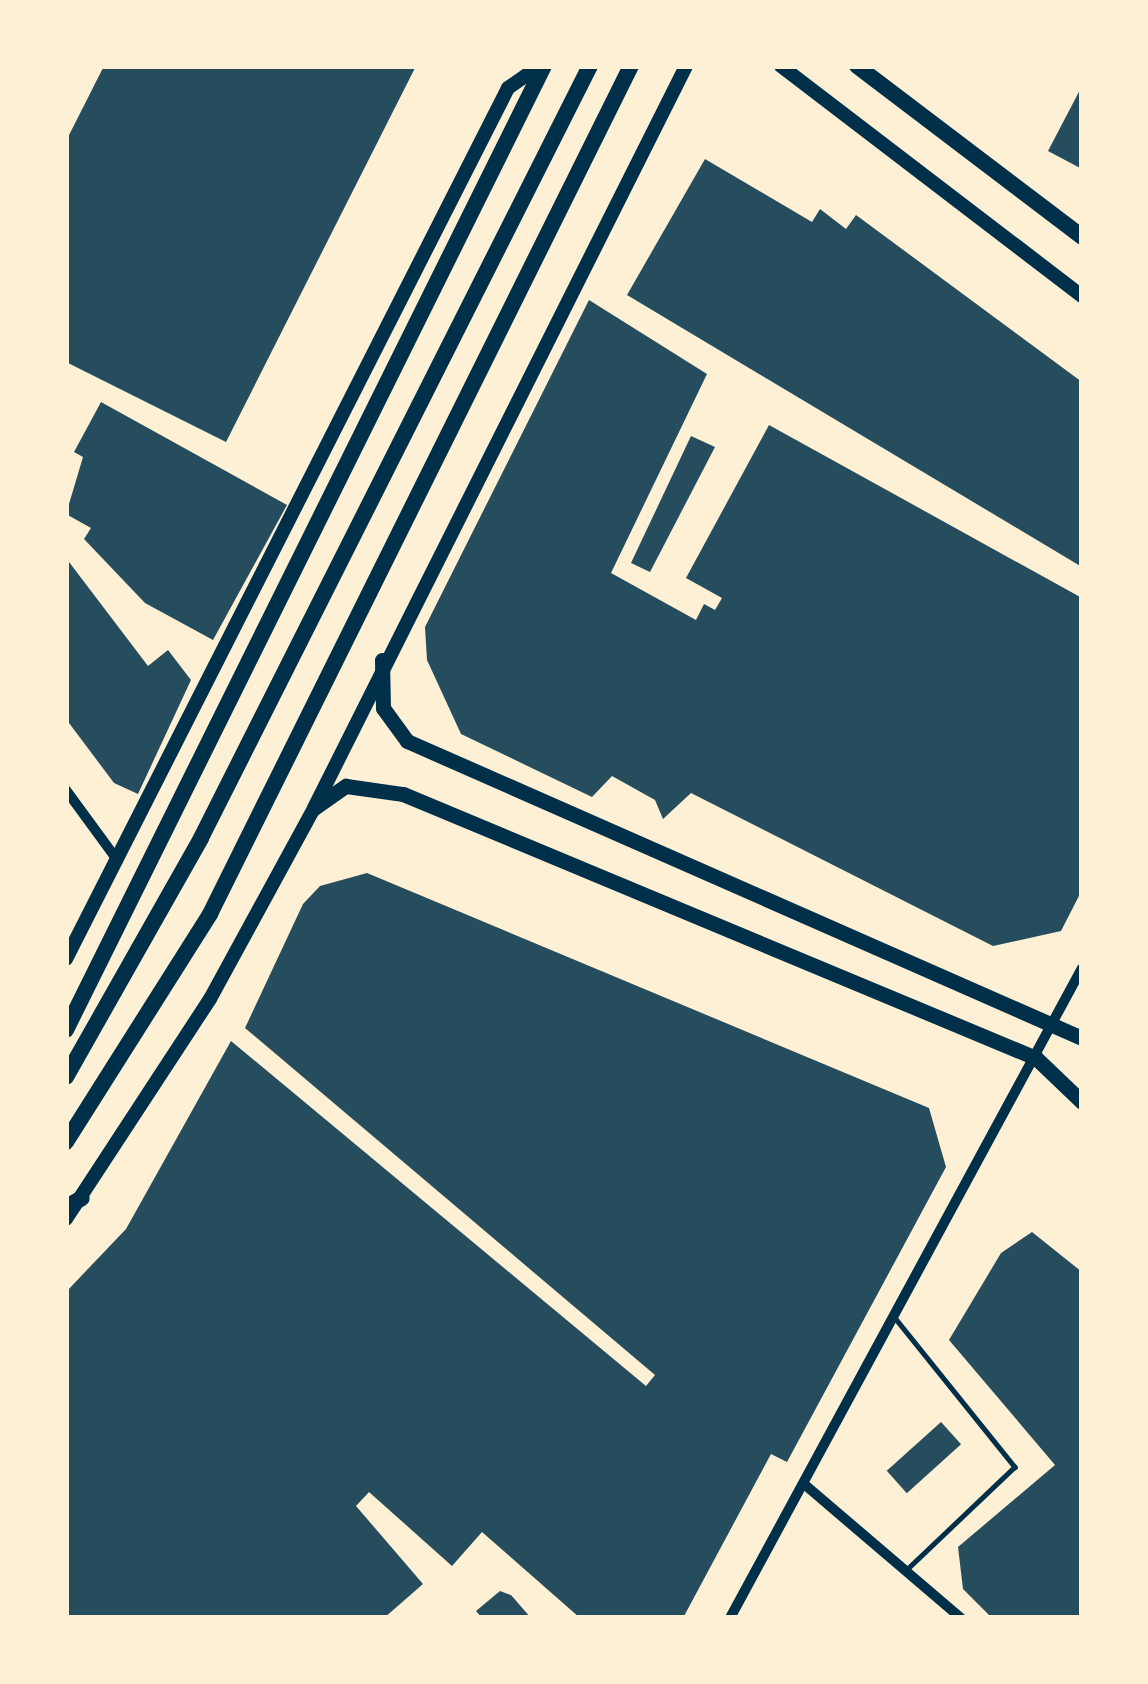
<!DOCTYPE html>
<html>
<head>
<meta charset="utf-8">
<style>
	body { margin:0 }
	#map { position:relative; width:1148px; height:1684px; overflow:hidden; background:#fdf0d5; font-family:"Varela Round",sans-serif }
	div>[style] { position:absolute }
	.building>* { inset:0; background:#264d5e; transform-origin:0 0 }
	.service>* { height:4.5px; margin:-2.25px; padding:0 2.25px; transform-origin:2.25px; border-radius:2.25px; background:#003049 }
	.minor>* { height:10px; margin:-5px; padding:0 5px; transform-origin:5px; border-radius:5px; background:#003049 }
	.tertiary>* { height:14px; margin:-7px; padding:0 7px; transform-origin:7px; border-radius:7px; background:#003049 }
	.secondary>* { height:15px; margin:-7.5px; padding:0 7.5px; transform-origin:7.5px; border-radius:7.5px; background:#003049 }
	.trunk>* { height:16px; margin:-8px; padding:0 8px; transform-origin:8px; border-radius:8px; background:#003049 }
	span { translate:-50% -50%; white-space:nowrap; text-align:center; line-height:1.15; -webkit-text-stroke:10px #fdf0d5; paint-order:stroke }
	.frame { position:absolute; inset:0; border:69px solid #fdf0d5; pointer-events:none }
</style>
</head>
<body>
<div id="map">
	<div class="building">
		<div style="clip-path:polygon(104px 66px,416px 66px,226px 442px,66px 362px,66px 141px)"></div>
		<div style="clip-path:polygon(1082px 86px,1082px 169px,1048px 151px)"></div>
		<div style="clip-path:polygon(705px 159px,812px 222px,820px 209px,846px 229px,856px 215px,1082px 382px,1082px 567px,627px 295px)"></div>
		<div style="clip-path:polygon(589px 300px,707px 374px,611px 573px,696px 620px,704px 604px,715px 610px,722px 598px,686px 578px,769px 425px,1082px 598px,1082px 890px,1061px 931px,993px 946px,691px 793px,663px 819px,655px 800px,612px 776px,592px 797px,461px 734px,427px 660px,425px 627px)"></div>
		<div style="clip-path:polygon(101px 402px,287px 505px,213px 640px,145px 603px,84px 539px,91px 528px,66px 514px,83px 457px,74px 452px)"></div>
		<div style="clip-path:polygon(691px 436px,715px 447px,650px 572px,631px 563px)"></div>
		<div style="clip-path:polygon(66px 558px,148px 666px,168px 650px,191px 680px,138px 794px,114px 783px,66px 719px)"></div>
		<div style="clip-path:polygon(367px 873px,929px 1108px,946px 1167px,787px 1462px,771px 1454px,683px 1618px,580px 1618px,482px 1532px,452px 1566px,369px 1492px,356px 1506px,423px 1584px,384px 1618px,66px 1618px,66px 1292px,126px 1229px,231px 1041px,646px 1386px,655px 1375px,245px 1028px,303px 904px,320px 886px)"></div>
		<div style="clip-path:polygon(1032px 1232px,1082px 1272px,1082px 1618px,992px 1618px,963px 1589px,958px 1547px,1055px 1465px,949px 1340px,1001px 1253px)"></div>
		<div style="left:941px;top:1422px;width:30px;height:73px;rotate:48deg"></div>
		<div style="clip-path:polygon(500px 1591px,511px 1595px,531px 1618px,482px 1618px,476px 1611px)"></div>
	</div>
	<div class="service">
		<div style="left:896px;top:1319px;width:190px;rotate:51.2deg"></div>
		<div style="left:1015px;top:1467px;width:149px;rotate:136.4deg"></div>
	</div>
	<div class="minor">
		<div style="left:66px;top:790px;width:88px;rotate:53.8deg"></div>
		<div style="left:804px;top:1484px;width:206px;rotate:40.5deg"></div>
		<div style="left:730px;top:1618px;width:739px;rotate:-61.56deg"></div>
	</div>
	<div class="tertiary">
		<div style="left:781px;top:66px;width:379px;rotate:37.4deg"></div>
		<div style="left:66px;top:959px;width:977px;rotate:-63.09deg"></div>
		<div style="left:508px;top:88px;width:38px;rotate:-35deg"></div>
		<div style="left:66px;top:1219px;width:263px;rotate:-56.8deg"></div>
		<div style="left:210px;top:999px;width:217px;rotate:-61.4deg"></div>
		<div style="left:314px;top:808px;width:830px;rotate:-63.37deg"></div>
	</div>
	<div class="secondary">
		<div style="left:382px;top:660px;width:48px;rotate:88.8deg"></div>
		<div style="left:383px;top:708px;width:41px;rotate:54deg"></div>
		<div style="left:407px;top:741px;width:737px;rotate:23.75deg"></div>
		<div style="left:314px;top:808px;width:39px;rotate:-35deg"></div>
		<div style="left:346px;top:786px;width:58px;rotate:8deg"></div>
		<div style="left:403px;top:794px;width:686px;rotate:22.64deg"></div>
		<div style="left:1036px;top:1058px;width:64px;rotate:43.7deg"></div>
	</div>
	<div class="trunk">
		<div style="left:857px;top:66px;width:283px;rotate:37.2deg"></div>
		<div style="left:66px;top:1030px;width:1076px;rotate:-63.63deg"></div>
		<div style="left:66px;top:1077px;width:274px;rotate:-60.5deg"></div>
		<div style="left:201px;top:838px;width:864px;rotate:-63.26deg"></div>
		<div style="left:66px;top:1142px;width:270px;rotate:-57.7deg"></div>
		<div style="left:210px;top:914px;width:947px;rotate:-63.6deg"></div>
		<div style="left:66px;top:1207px;width:18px;rotate:-29deg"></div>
	</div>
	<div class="frame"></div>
</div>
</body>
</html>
